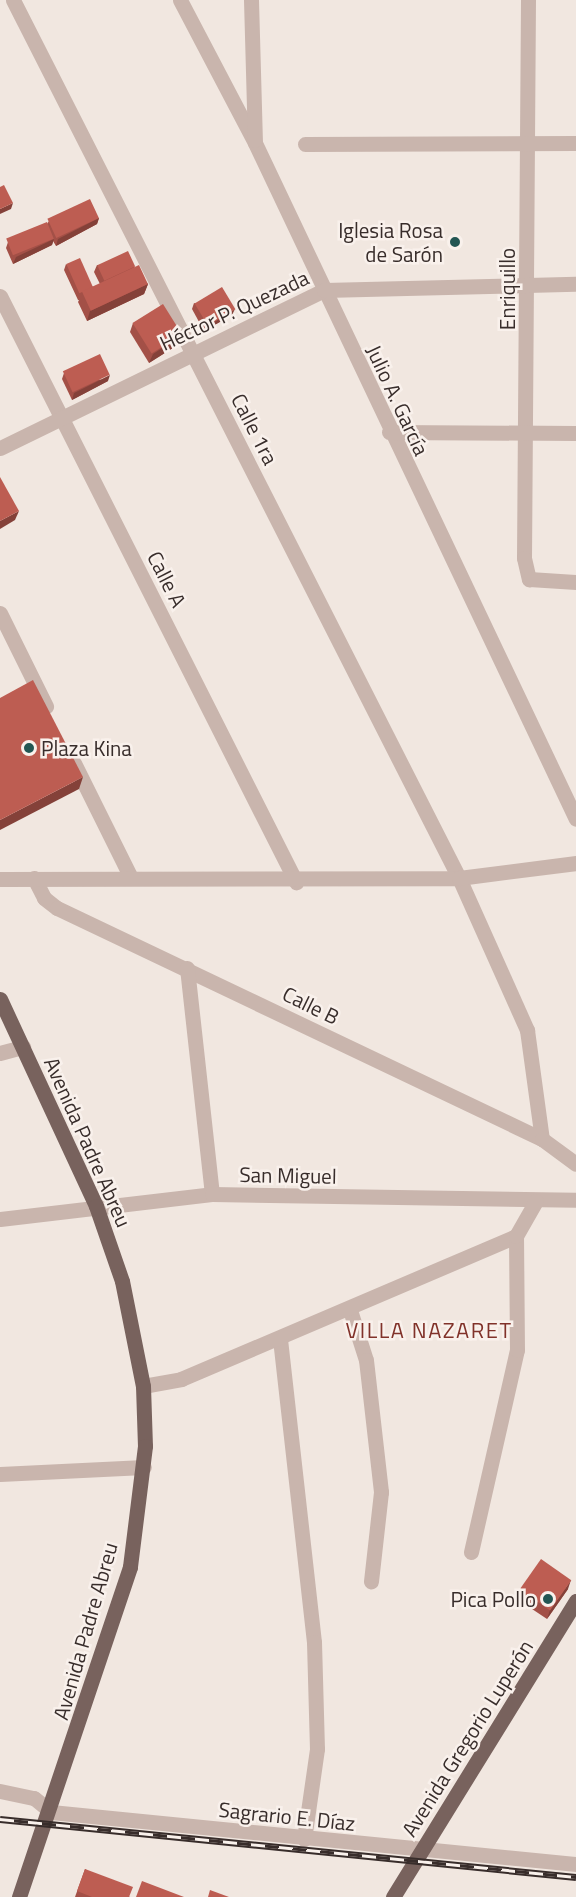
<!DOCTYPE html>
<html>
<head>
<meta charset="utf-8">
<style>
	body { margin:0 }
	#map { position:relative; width:576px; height:1897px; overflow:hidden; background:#f1e7e0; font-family:"Titillium Web",sans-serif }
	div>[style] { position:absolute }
	.minor>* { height:15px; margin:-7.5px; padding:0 7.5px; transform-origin:7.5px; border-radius:7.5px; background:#c9b5ad }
	.major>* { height:15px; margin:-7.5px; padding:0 7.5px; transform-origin:7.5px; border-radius:7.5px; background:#78625d }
	.rail>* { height:7px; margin-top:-3.5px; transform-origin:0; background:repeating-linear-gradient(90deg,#f9f1ec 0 14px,#382d2b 0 28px); box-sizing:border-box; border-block:2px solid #382d2b }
	.wall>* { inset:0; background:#a35047 }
	.shaded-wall>* { inset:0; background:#844139 }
	.building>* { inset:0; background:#bd5d52; transform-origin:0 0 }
	.dots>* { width:16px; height:16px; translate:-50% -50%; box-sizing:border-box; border:3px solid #f9f1ec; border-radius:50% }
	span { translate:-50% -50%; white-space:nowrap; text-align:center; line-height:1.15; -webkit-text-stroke:5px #f9f1ec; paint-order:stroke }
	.poi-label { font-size:21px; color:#382d2b }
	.right { translate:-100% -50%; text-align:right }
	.left { translate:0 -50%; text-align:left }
	.street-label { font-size:21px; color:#382d2b }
	.neighbourhood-label { font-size:22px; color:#81322a; letter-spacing:1.5px }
</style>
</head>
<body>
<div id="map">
	<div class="minor">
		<div style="left:13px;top:0;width:985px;rotate:63.07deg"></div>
		<div style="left:459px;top:878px;width:167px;rotate:65.9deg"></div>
		<div style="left:527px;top:1030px;width:110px;rotate:82.2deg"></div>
		<div style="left:180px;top:0;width:161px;rotate:62.3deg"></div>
		<div style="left:255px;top:143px;width:748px;rotate:64.6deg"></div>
		<div style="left:251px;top:0;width:140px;rotate:88.4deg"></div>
		<div style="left:528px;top:0;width:558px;rotate:90.41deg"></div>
		<div style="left:524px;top:558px;width:22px;rotate:77deg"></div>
		<div style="left:529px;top:579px;width:47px;rotate:3.7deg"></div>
		<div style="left:305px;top:144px;width:271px;rotate:-0.2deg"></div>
		<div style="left:0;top:296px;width:657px;rotate:63.2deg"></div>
		<div style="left:389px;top:432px;width:187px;rotate:0.3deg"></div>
		<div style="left:0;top:448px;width:360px;rotate:-26deg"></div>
		<div style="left:324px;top:290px;width:252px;rotate:-1.4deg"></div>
		<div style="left:0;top:613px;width:104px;rotate:63.7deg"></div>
		<div style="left:74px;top:763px;width:128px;rotate:63.6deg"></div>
		<div style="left:34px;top:878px;width:22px;rotate:63deg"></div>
		<div style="left:44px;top:898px;width:16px;rotate:38deg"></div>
		<div style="left:57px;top:908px;width:537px;rotate:25.47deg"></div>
		<div style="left:542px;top:1139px;width:42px;rotate:36.3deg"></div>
		<div style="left:0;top:879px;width:459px;rotate:-0.1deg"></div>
		<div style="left:459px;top:878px;width:118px;rotate:-7.3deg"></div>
		<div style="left:187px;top:968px;width:227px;rotate:83.7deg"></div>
		<div style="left:0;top:1053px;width:24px;rotate:-15deg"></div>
		<div style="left:0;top:1219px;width:213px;rotate:-6.7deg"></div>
		<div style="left:212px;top:1194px;width:364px;rotate:0.9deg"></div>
		<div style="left:350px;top:1310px;width:52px;rotate:72.3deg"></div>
		<div style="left:366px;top:1360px;width:133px;rotate:83.5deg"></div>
		<div style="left:381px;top:1492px;width:90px;rotate:96.4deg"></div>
		<div style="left:280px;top:1339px;width:305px;rotate:83.6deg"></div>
		<div style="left:314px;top:1642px;width:107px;rotate:88.4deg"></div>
		<div style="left:317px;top:1749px;width:91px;rotate:98.2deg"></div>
		<div style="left:143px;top:1386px;width:39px;rotate:-10deg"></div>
		<div style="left:181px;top:1379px;width:364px;rotate:-23.1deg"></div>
		<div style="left:0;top:1474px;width:144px;rotate:-2.8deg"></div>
		<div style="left:471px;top:1552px;width:207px;rotate:-77.2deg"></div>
		<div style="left:517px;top:1350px;width:114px;rotate:-90.5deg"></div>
		<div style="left:516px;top:1236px;width:40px;rotate:-60.3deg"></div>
		<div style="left:0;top:1791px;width:35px;rotate:12deg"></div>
		<div style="left:34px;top:1798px;width:22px;rotate:39deg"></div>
		<div style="left:51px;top:1812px;width:528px;rotate:5.66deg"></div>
	</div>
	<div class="major">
		<div style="left:0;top:999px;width:228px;rotate:65.1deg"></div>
		<div style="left:96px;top:1206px;width:79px;rotate:70.9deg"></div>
		<div style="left:122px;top:1281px;width:107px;rotate:78.7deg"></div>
		<div style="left:143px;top:1386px;width:60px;rotate:88.1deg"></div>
		<div style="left:145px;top:1446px;width:122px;rotate:97.1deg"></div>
		<div style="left:130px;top:1567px;width:348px;rotate:108.6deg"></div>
		<div style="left:393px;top:1897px;width:348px;rotate:-58.3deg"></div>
	</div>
	<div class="rail">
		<div style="left:0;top:1819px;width:579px;rotate:5.75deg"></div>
	</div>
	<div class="wall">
		<div style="clip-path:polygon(99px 218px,97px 224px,56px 246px,53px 241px,52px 245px,13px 264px,6px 248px,8px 242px,47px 224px,49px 221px)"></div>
		<div style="clip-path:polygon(66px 264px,93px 287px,100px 284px,94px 272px,97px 265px,134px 267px,148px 284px,144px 294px,87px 321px,78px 302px,79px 300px,78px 300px,64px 270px)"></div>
		<div style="clip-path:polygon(194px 303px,232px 315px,204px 331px,192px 309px)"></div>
		<div style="clip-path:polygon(133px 323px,179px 344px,149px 363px,130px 332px)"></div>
		<div style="clip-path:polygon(64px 373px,108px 381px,72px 400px,62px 379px)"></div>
		<div style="clip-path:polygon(568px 1589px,547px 1619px,517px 1599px,520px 1590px)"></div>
		<div style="clip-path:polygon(85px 1869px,130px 1897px,75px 1897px)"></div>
	</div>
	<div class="shaded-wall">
		<div style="clip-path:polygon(13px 203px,11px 209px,0 214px,0 209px)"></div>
		<div style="clip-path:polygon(99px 218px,97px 224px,56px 246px,58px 239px)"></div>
		<div style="clip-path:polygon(54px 239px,52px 245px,13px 264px,16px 257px)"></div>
		<div style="clip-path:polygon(148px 284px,144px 294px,87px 321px,90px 311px)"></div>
		<div style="clip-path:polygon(235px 309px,232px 315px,204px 331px,207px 325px)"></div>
		<div style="clip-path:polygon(182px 335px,179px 344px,149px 363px,153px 354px)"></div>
		<div style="clip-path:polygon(110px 375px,108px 381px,72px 400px,74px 393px)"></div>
		<div style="clip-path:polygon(19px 511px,15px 520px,0 529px,0 521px)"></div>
		<div style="clip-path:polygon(83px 777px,79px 789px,0 830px,0 820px)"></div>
		<div style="clip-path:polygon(571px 1580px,568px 1589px,547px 1619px,550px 1610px)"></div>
	</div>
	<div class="building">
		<div style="clip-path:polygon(4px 185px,13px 203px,0 209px,0 187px)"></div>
		<div style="left:90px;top:199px;width:21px;height:47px;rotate:65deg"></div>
		<div style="left:47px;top:222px;width:18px;height:44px;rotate:68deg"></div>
		<div style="left:128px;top:251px;width:17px;height:34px;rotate:65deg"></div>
		<div style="left:80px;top:258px;width:32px;height:15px;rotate:66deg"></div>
		<div style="left:139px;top:265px;width:21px;height:63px;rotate:65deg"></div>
		<div style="left:222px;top:287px;width:26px;height:32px;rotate:59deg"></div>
		<div style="left:163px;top:304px;width:36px;height:36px;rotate:58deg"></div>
		<div style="left:100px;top:354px;width:23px;height:41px;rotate:65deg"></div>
		<div style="clip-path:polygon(0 477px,19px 511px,0 521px)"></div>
		<div style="clip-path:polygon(33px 680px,83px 777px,0 820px,0 698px)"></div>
		<div style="left:541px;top:1559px;width:37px;height:37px;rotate:35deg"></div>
		<div style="clip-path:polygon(85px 1869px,133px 1887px,129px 1897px,92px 1897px,77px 1891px)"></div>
		<div style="clip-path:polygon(142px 1881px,184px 1897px,136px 1897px)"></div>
		<div style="clip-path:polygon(210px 1890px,229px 1897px,208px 1897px)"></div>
	</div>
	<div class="dots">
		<div style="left:455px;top:242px;background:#235653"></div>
		<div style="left:29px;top:748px;background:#235653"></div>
		<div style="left:548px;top:1599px;background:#235653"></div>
	</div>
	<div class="poi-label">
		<span class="right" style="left:443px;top:242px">Iglesia Rosa<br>de Sarón</span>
		<span class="left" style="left:41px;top:748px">Plaza Kina</span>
		<span class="right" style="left:536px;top:1599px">Pica Pollo</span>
	</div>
	<div class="street-label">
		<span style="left:507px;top:289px;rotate:-90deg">Enriquillo</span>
		<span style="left:234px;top:310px;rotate:-25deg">Héctor P. Quezada</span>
		<span style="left:398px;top:400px;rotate:65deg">Julio A. García</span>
		<span style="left:255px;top:429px;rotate:63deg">Calle 1ra</span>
		<span style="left:167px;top:579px;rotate:63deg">Calle A</span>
		<span style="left:311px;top:1005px;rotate:26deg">Calle B</span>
		<span style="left:88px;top:1142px;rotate:66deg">Avenida Padre Abreu</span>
		<span style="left:288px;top:1175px;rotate:1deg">San Miguel</span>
		<span style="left:85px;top:1631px;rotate:-74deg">Avenida Padre Abreu</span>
		<span style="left:467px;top:1738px;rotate:-58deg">Avenida Gregorio Luperón</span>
		<span style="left:287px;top:1816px;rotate:6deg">Sagrario E. Díaz</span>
	</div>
	<div class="neighbourhood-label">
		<span style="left:429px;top:1331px">VILLA NAZARET</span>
	</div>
</div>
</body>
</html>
